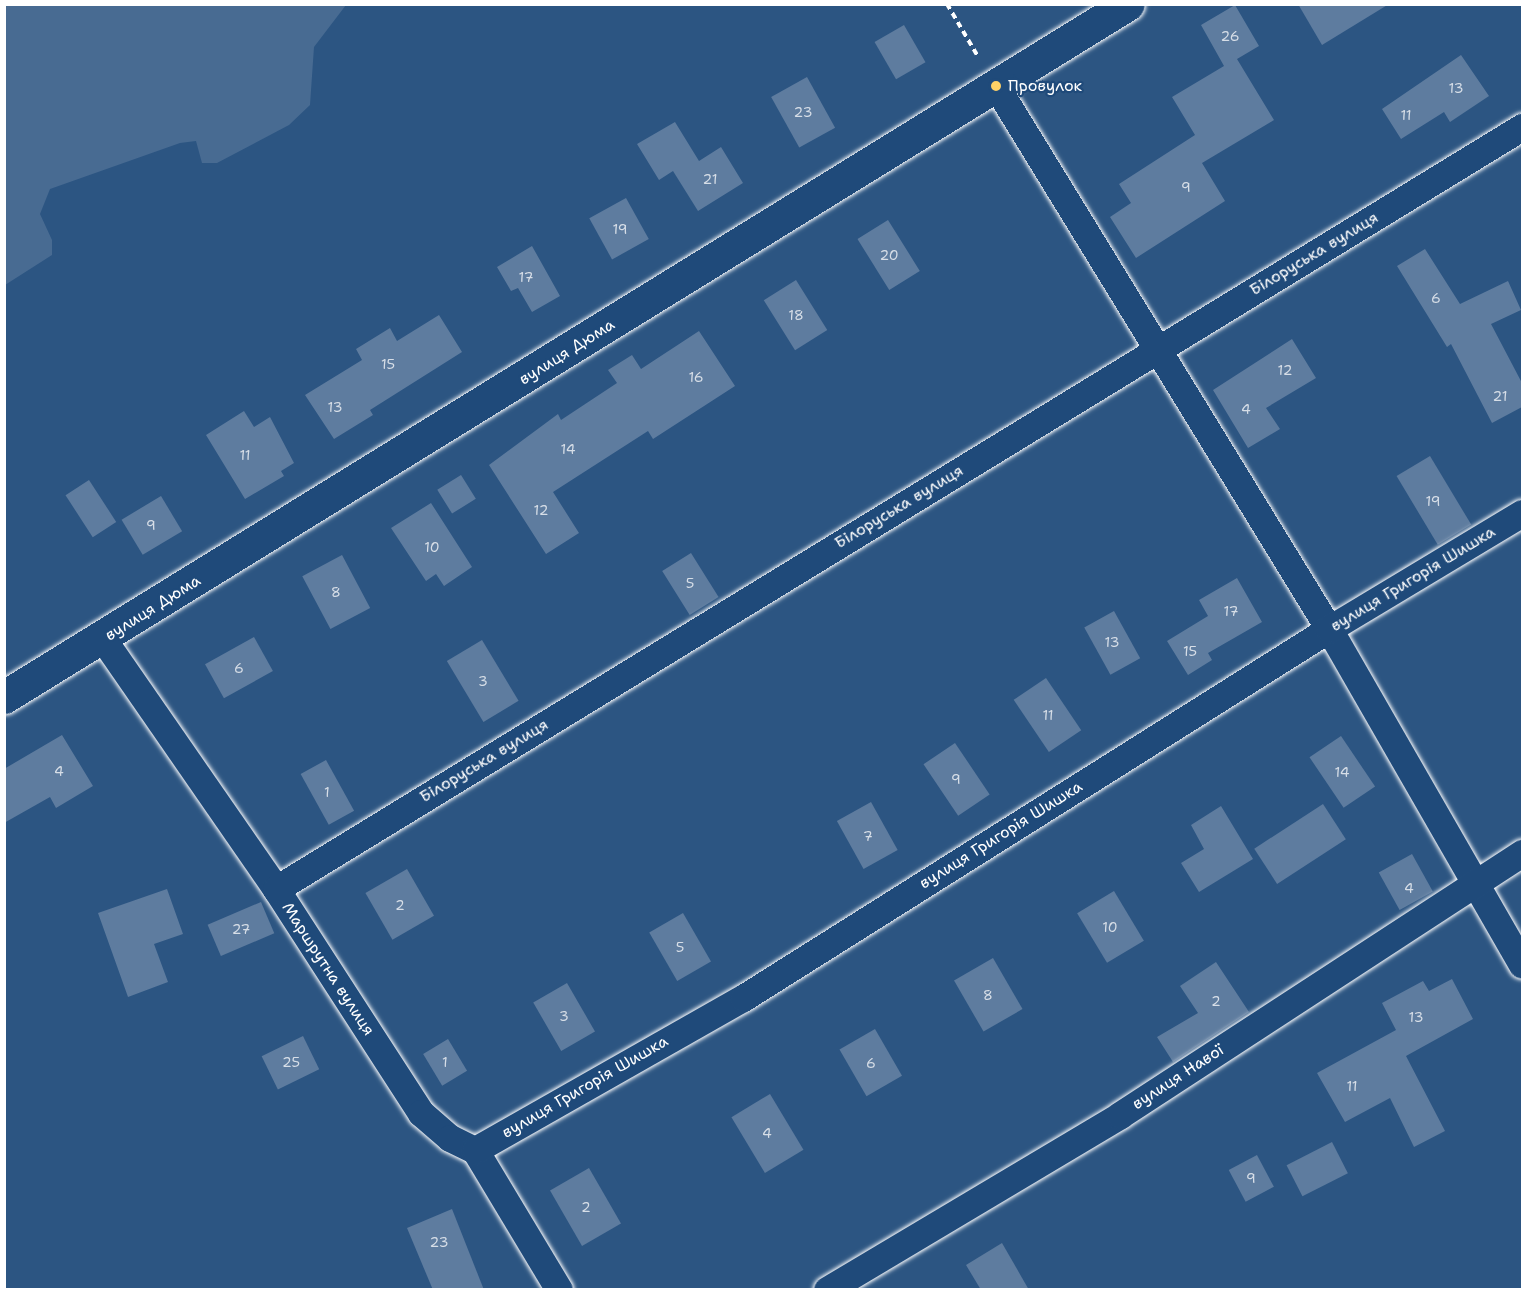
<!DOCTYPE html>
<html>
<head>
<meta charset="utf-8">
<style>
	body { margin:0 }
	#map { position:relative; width:1527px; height:1294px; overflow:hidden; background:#2c5582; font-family:"Shantell Sans",sans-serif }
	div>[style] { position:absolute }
	.green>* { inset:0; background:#486b92 }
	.building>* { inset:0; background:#5e7c9f; transform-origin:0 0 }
	.path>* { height:4px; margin-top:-2px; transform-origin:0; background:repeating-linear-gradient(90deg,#fff 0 6px,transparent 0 10.5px) }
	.roads { filter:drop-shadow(0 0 2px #fff) drop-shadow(0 0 2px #fff) }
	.minor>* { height:27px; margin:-13.5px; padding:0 13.5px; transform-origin:13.5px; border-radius:13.5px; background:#1f4a7a }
	.tertiary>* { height:33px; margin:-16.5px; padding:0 16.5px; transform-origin:16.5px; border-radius:16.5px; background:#1f4a7a }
	.dots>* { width:16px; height:16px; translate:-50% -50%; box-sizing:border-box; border:3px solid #1f4a7a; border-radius:50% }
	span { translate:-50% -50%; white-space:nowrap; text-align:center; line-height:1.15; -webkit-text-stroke:4.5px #1f4a7a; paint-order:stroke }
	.number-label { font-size:14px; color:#d7dee7 }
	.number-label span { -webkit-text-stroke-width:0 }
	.poi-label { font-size:16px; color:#fff }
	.left { translate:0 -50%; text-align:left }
	.street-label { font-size:16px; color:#fff }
	.frame { position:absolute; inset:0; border:6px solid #fff; pointer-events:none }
</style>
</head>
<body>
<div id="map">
	<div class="green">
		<div style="clip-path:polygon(5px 4px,346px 4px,346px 5px,314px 47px,310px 105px,289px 125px,217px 163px,202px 163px,196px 141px,180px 143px,50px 189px,40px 214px,52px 240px,52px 255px,5px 285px)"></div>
	</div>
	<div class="building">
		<div style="clip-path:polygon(1298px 4px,1389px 4px,1322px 45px)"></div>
		<div style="clip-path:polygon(1235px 5px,1259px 46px,1237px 59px,1274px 120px,1202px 163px,1225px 201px,1136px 258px,1110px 217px,1131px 203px,1119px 184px,1195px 135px,1172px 97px,1224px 66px,1201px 25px)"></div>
		<div style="left:904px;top:25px;width:43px;height:34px;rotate:60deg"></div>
		<div style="clip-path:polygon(1461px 55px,1489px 96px,1450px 122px,1444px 112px,1401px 139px,1382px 109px)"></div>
		<div style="left:807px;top:77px;width:58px;height:41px;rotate:61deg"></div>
		<div style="clip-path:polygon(675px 122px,699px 161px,721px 147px,743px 183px,698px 211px,673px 171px,659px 180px,637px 144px)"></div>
		<div style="left:626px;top:198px;width:47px;height:42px;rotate:61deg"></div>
		<div style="left:888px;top:220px;width:60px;height:36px;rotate:58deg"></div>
		<div style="clip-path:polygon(532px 246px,560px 296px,532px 312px,518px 288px,511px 291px,497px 267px)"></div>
		<div style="clip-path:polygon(1425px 249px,1460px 304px,1508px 281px,1521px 310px,1491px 324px,1522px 383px,1522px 407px,1492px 423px,1451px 344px,1447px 347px,1397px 266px)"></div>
		<div style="left:796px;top:280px;width:59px;height:38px;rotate:58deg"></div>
		<div style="clip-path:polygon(439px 315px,462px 352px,370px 410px,373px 415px,334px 439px,305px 395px,362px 360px,356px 349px,390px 328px,397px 341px)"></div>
		<div style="clip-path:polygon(699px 331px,735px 386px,653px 439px,648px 431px,553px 492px,579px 533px,546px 554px,489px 465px,558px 414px,561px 420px,617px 383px,608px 370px,632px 355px,641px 369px)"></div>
		<div style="clip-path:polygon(1292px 339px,1316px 378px,1266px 408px,1280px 429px,1248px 448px,1213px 390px)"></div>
		<div style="clip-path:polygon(244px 411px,254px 427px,270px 417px,294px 463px,281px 471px,284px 476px,245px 499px,206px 435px)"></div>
		<div style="left:1430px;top:456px;width:80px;height:39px;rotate:59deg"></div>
		<div style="left:461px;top:475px;width:28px;height:28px;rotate:58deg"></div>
		<div style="left:89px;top:480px;width:50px;height:28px;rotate:57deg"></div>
		<div style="left:161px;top:496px;width:41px;height:46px;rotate:59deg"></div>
		<div style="clip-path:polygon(431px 503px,472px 567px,444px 586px,436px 574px,426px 581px,391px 528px)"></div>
		<div style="left:691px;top:553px;width:52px;height:34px;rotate:58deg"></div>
		<div style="left:342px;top:555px;width:60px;height:45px;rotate:62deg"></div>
		<div style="clip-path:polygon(1237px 578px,1262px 622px,1208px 653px,1212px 660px,1188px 675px,1167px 641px,1208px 616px,1199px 600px)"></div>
		<div style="left:1114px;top:611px;width:54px;height:34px;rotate:61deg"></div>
		<div style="left:254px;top:637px;width:39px;height:56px;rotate:61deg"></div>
		<div style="left:482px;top:640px;width:71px;height:41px;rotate:59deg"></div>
		<div style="left:1046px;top:678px;width:63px;height:39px;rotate:56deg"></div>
		<div style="clip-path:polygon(62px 735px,93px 786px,56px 808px,50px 797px,4px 823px,4px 769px)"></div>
		<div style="left:1341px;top:736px;width:61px;height:38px;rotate:56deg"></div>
		<div style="left:955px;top:743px;width:62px;height:38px;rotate:56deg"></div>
		<div style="left:326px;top:760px;width:58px;height:29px;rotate:61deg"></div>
		<div style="left:871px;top:802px;width:55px;height:39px;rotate:61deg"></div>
		<div style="left:1323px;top:804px;width:42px;height:82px;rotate:57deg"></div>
		<div style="clip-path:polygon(1221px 806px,1253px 859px,1199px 892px,1181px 863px,1204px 849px,1191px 825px)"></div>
		<div style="left:1412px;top:854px;width:43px;height:38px;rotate:61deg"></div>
		<div style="left:407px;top:869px;width:54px;height:48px;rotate:60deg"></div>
		<div style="clip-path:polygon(167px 889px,183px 934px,154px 944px,168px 982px,128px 997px,98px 913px)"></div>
		<div style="left:1114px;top:891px;width:58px;height:43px;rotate:59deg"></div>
		<div style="left:261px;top:902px;width:34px;height:58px;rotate:67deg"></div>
		<div style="left:683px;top:913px;width:56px;height:39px;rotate:60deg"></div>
		<div style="left:993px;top:958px;width:59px;height:45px;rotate:60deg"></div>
		<div style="clip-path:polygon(1216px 962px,1249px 1012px,1173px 1062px,1157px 1037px,1198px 1013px,1180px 986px)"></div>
		<div style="clip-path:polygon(1452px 979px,1473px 1019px,1406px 1056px,1445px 1131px,1414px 1147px,1390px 1098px,1345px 1122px,1317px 1073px,1396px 1030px,1382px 1003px,1423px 981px,1429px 991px)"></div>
		<div style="left:567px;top:983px;width:56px;height:39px;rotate:60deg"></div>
		<div style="left:875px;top:1029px;width:54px;height:41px;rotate:60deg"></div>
		<div style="left:303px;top:1036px;width:37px;height:46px;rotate:64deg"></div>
		<div style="left:448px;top:1039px;width:37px;height:29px;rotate:59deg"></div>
		<div style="left:770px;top:1094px;width:65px;height:45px;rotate:59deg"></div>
		<div style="left:1332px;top:1142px;width:35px;height:51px;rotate:63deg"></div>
		<div style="left:1257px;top:1155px;width:36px;height:32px;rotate:62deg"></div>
		<div style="left:589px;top:1168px;width:64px;height:45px;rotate:60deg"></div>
		<div style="clip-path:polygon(452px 1209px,484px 1290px,433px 1290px,407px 1228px)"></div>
		<div style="clip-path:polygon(1002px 1243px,1029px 1290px,981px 1290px,966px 1265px)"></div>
	</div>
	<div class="path">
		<div style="left:947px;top:4px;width:59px;rotate:59.5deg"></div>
	</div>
	<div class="roads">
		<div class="minor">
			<div style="left:996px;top:86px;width:637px;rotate:58.48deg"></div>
			<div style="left:1329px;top:629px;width:387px;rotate:60.1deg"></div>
			<div style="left:103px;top:639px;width:304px;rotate:55.3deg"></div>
			<div style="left:276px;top:889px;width:267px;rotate:57.1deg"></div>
			<div style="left:421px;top:1113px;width:38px;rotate:41deg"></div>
			<div style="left:450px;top:1138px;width:28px;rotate:26deg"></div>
			<div style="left:475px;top:1150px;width:163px;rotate:59deg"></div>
			<div style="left:276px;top:889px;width:1461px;rotate:-31.45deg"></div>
			<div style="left:475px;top:1150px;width:308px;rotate:-29.6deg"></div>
			<div style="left:743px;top:998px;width:693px;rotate:-32.2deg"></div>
			<div style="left:1329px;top:629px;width:225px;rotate:-31deg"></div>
			<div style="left:827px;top:1290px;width:341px;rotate:-30.8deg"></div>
			<div style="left:1120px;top:1115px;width:480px;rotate:-33.1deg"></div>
		</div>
		<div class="tertiary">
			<div style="left:4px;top:697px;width:1320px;rotate:-31.66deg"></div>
		</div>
	</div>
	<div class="dots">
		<div style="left:996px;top:86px;background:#ffd166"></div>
	</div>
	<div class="number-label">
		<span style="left:1230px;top:36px">26</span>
		<span style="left:1456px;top:88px">13</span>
		<span style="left:803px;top:112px">23</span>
		<span style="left:1406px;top:115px">11</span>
		<span style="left:710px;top:179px">21</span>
		<span style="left:1186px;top:187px">9</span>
		<span style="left:620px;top:229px">19</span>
		<span style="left:889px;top:255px">20</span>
		<span style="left:526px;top:277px">17</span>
		<span style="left:1436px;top:298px">6</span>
		<span style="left:796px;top:315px">18</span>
		<span style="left:388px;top:364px">15</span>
		<span style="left:1285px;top:370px">12</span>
		<span style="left:696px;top:377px">16</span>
		<span style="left:1500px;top:396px">21</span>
		<span style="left:335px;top:407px">13</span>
		<span style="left:1246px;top:409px">4</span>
		<span style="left:568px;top:449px">14</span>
		<span style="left:245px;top:455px">11</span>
		<span style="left:1433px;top:501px">19</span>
		<span style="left:541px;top:510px">12</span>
		<span style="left:151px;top:525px">9</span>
		<span style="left:432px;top:547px">10</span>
		<span style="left:690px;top:583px">5</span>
		<span style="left:336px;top:592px">8</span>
		<span style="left:1231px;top:611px">17</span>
		<span style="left:1112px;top:642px">13</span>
		<span style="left:1190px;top:651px">15</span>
		<span style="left:239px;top:668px">6</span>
		<span style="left:483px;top:681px">3</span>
		<span style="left:1048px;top:715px">11</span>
		<span style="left:59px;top:771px">4</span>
		<span style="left:1342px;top:772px">14</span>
		<span style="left:956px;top:779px">9</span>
		<span style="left:327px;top:792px">1</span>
		<span style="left:868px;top:836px">7</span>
		<span style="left:1409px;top:888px">4</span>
		<span style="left:400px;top:905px">2</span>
		<span style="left:1110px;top:927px">10</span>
		<span style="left:241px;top:929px">27</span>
		<span style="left:680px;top:947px">5</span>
		<span style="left:988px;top:995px">8</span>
		<span style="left:1216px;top:1001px">2</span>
		<span style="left:564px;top:1016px">3</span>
		<span style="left:1416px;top:1017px">13</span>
		<span style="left:291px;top:1062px">25</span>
		<span style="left:445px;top:1062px">1</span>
		<span style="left:871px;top:1063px">6</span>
		<span style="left:1352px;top:1086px">11</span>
		<span style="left:767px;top:1133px">4</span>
		<span style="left:1251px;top:1178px">9</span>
		<span style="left:586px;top:1207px">2</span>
		<span style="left:439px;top:1242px">23</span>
	</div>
	<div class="poi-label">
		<span class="left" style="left:1008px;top:86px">Провулок</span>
	</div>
	<div class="street-label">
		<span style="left:1314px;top:254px;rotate:-31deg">Білоруська вулиця</span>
		<span style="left:567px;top:352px;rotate:-32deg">вулиця Дюма</span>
		<span style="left:899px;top:507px;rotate:-31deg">Білоруська вулиця</span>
		<span style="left:1413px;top:579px;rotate:-31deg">вулиця Григорія Шишка</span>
		<span style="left:153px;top:608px;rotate:-32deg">вулиця Дюма</span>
		<span style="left:484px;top:761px;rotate:-31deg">Білоруська вулиця</span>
		<span style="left:1001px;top:835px;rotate:-32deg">вулиця Григорія Шишка</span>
		<span style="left:328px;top:969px;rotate:57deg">Маршрутна вулиця</span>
		<span style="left:1178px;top:1077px;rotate:-33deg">вулиця Навої</span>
		<span style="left:585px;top:1087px;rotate:-30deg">вулиця Григорія Шишка</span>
	</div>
	<div class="frame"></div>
</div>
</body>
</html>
